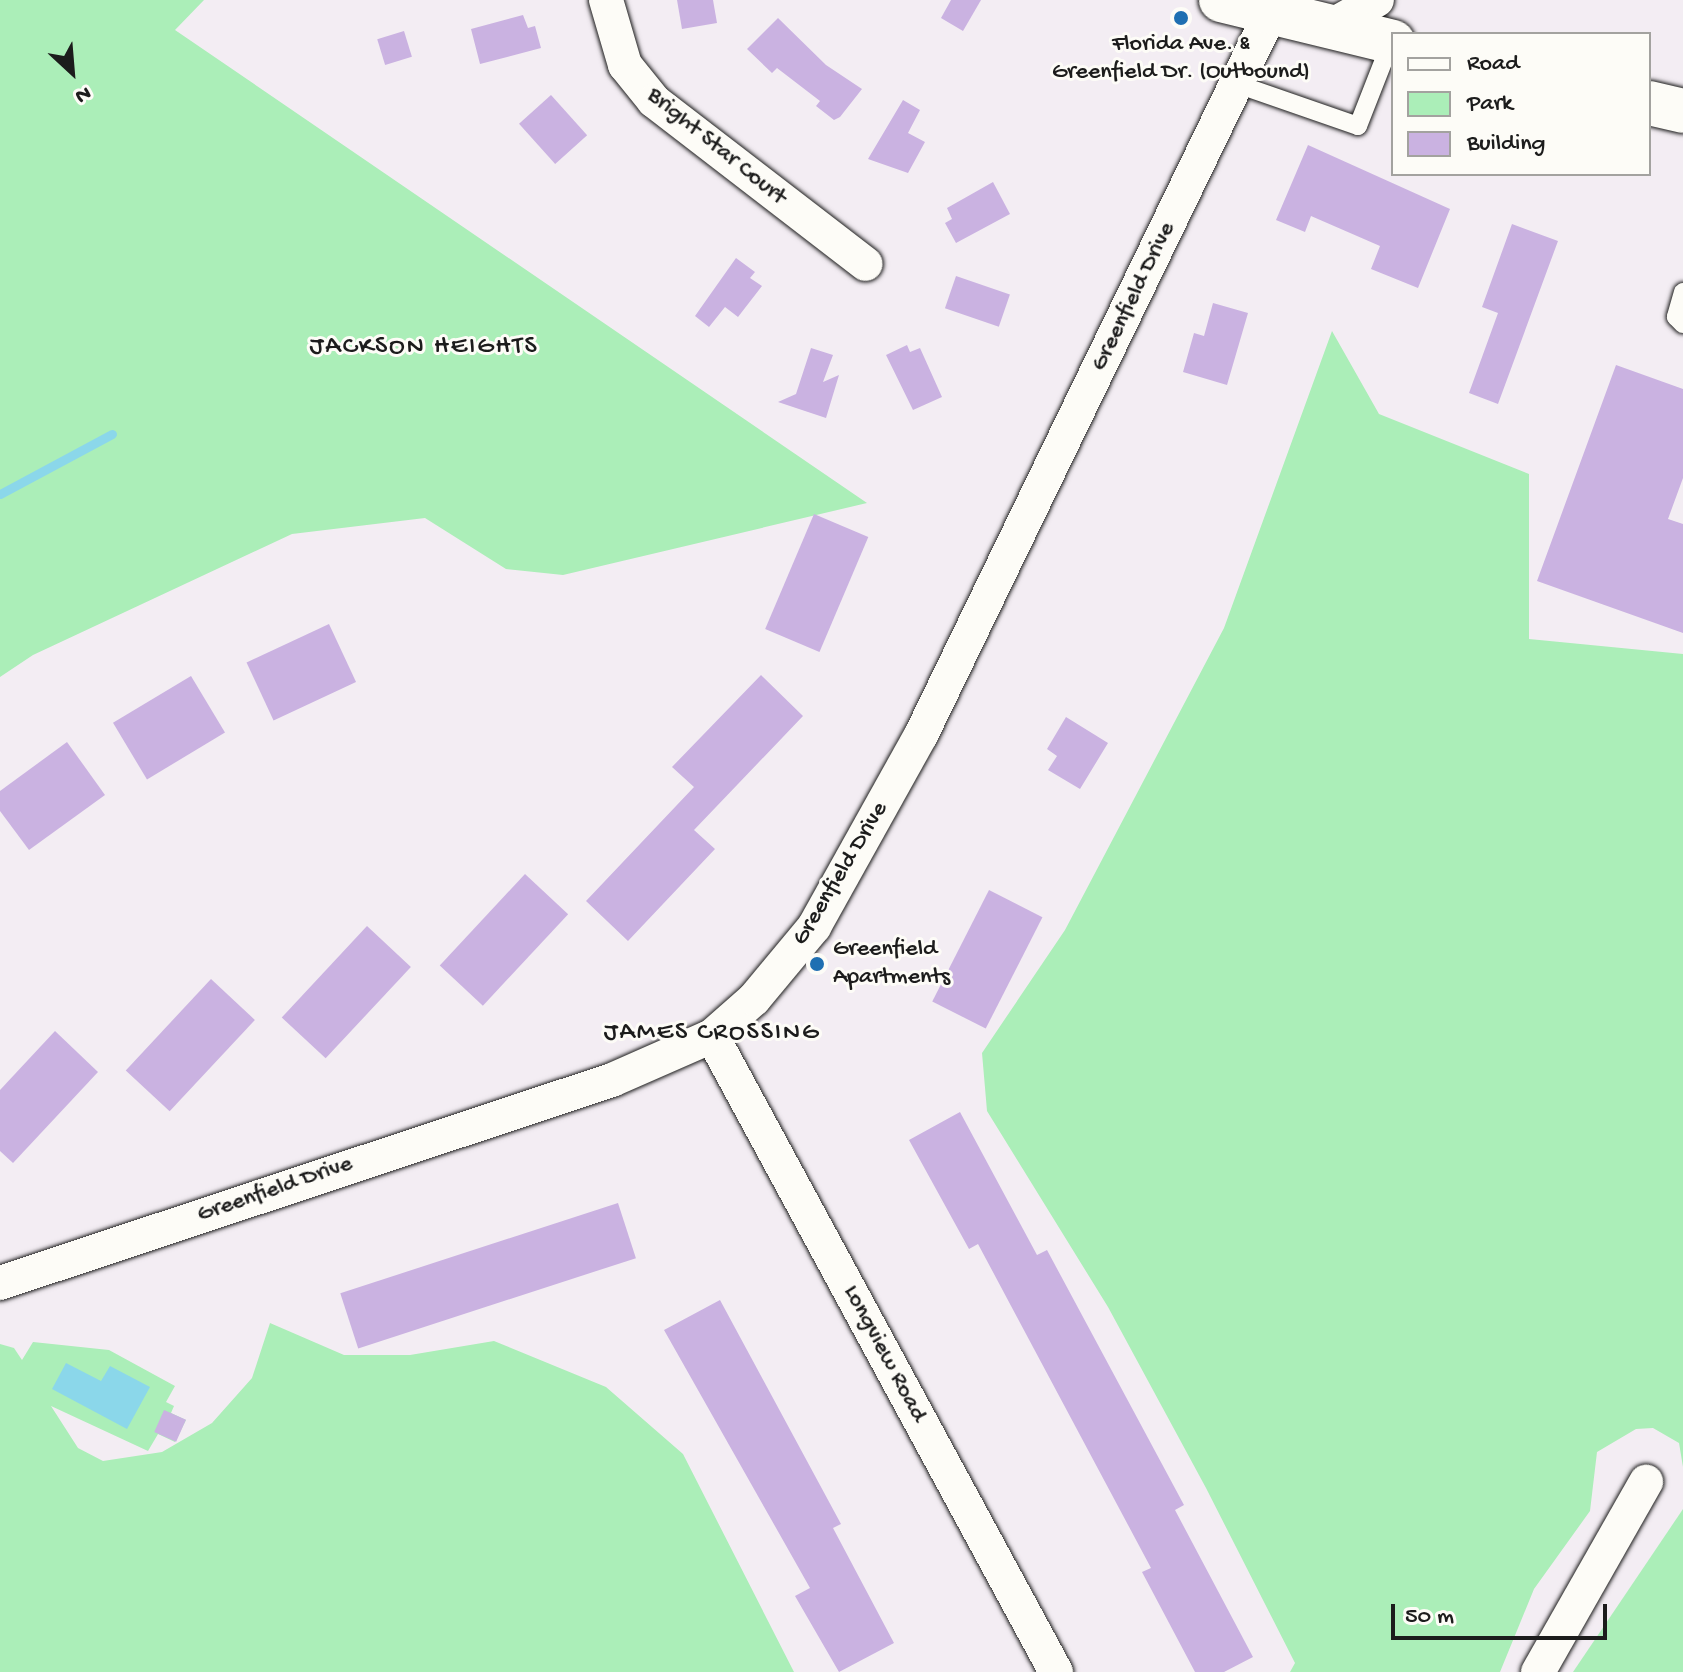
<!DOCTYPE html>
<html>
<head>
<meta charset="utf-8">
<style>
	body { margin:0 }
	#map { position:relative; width:1683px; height:1672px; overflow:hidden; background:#f3edf3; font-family:"Gochi Hand",sans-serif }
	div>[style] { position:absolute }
	.green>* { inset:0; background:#abeeb8 }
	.water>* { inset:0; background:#8bd7ea }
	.stream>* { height:9px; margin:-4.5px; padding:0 4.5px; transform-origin:4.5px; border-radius:4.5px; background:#8bd7ea }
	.building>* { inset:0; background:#cab2e1; transform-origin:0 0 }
	.roads { filter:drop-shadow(0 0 2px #1c1c1c) drop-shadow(0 0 2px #1c1c1c) }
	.service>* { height:18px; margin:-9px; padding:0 9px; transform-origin:9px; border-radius:9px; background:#fdfcf7 }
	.minor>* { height:34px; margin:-17px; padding:0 17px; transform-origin:17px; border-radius:17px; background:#fdfcf7 }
	.secondary>* { height:44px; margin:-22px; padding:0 22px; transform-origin:22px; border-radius:22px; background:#fdfcf7 }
	.dots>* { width:22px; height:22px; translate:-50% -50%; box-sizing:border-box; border:4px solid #fdfcf7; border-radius:50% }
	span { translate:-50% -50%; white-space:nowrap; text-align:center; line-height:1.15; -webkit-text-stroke:6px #fdfcf7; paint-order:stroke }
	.poi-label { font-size:24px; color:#1c1c1c }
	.left { translate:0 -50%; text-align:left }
	.street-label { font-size:24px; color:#1c1c1c }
	.neighbourhood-label { font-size:26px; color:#1c1c1c; letter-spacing:2px }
	.legend { position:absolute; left:1391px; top:32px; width:260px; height:144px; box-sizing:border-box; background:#fdfcf7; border:2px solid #a3a29f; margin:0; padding:10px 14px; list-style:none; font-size:24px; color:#1c1c1c }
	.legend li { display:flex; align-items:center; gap:16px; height:40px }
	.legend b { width:40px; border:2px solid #a3a29f }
	.north { position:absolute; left:32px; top:32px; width:80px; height:80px; -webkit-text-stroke:6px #fdfcf7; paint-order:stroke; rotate:154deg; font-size:22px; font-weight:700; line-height:32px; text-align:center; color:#1c1c1c }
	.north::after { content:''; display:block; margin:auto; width:28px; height:36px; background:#1c1c1c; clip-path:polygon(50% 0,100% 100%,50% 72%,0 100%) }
	.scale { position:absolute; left:1391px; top:1604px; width:216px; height:36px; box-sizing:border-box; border:4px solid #1c1c1c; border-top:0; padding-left:10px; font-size:24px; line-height:28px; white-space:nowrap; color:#1c1c1c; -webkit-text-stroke:6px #fdfcf7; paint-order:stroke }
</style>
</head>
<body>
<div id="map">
	<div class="green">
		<div style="clip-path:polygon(0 0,204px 0,175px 30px,867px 503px,563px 575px,506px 569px,425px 518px,292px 534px,33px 655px,0 677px)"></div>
		<div style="clip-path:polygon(1332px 331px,1379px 414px,1529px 474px,1529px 639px,1683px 654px,1683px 1467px,1679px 1443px,1653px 1428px,1636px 1429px,1597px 1452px,1590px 1511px,1534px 1589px,1500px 1672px,1290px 1672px,1295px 1663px,1206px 1488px,1108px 1307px,987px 1111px,982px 1053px,1065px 930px,1224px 628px)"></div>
		<div style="clip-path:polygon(270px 1323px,344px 1355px,410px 1355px,494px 1341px,606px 1387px,683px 1454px,794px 1672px,0 1672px,0 1344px,14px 1348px,22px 1360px,33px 1342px,109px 1350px,175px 1386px,166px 1402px,174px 1406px,171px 1413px,186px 1420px,175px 1442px,158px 1434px,148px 1451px,51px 1406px,78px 1448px,103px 1461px,162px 1452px,212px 1423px,252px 1378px)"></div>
		<div style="clip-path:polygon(1683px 1509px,1683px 1672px,1573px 1672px)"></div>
	</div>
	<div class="water">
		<div style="clip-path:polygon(66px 1363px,101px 1381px,110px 1366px,150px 1387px,127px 1429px,52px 1389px)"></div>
	</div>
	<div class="stream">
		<div style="left:0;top:494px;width:127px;rotate:-28.2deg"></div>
	</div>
	<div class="building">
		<div style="clip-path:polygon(677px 0,713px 0,717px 23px,682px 29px)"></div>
		<div style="clip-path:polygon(951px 0,981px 0,963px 31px,941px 18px)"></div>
		<div style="clip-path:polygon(523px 15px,528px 28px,535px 26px,541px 48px,480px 64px,471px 29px)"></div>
		<div style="clip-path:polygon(778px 18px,826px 65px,862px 89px,840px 117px,834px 120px,816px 106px,820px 101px,777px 68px,772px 73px,747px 49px)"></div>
		<div style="left:404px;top:31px;width:27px;height:28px;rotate:73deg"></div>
		<div style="left:551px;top:95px;width:54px;height:43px;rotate:48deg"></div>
		<div style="clip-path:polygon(903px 100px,920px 110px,908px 133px,925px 142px,908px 173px,868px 159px)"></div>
		<div style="clip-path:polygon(1308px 145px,1450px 209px,1418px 288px,1371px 269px,1380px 246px,1311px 216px,1305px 232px,1276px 220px)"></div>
		<div style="clip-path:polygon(993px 182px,1010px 214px,956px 243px,945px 223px,952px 219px,947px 208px)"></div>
		<div style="clip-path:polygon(1512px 224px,1558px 241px,1498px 404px,1469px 393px,1498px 313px,1482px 307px)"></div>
		<div style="clip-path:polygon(736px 258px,755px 272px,750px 278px,762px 286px,738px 317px,725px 307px,709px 327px,695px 316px)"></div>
		<div style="left:956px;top:276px;width:57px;height:34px;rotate:19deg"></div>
		<div style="clip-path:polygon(1213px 303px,1248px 313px,1227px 385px,1183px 372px,1194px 333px,1204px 336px)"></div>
		<div style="clip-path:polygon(907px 345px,910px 352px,920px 348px,942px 397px,913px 410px,886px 355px)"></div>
		<div style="clip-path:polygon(811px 348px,833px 355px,823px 382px,839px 375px,826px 418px,778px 402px,796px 394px)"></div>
		<div style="clip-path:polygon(1616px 365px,1683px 389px,1683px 478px,1668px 519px,1683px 524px,1683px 633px,1537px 581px)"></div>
		<div style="left:814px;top:514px;width:59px;height:125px;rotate:23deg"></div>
		<div style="left:329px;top:624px;width:64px;height:91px;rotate:65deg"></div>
		<div style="clip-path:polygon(761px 675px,803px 716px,694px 830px,715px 849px,628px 941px,586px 901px,694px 787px,672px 767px)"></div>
		<div style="left:191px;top:676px;width:66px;height:91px;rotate:59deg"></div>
		<div style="clip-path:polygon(1066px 717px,1108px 743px,1080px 789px,1048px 770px,1057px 756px,1047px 749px)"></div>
		<div style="clip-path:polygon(67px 742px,105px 795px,29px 850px,0 811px,0 791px)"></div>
		<div style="left:525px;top:874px;width:59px;height:125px;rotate:43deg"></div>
		<div style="left:989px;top:890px;width:60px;height:125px;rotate:27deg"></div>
		<div style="left:367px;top:926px;width:60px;height:125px;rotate:43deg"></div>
		<div style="left:211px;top:979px;width:60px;height:125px;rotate:43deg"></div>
		<div style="clip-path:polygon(55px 1031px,98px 1072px,13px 1163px,0 1151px,0 1090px)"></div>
		<div style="clip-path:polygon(960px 1112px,1037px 1255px,1047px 1250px,1184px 1505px,1175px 1510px,1253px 1657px,1224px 1672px,1195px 1672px,1142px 1572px,1151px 1568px,978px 1244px,969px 1249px,909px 1140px)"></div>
		<div style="left:618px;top:1203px;width:58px;height:292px;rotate:72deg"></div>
		<div style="clip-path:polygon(720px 1300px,841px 1524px,833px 1528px,894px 1643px,839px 1672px,795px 1596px,810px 1588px,664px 1330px)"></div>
		<div style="left:164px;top:1410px;width:24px;height:24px;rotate:24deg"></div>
	</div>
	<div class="roads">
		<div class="service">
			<div style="left:1237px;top:84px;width:128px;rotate:19.1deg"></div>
			<div style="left:1358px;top:126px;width:90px;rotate:-68.6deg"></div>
			<div style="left:1683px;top:292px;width:26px;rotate:106deg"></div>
			<div style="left:1676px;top:317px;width:10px;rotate:45deg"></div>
		</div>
		<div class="minor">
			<div style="left:606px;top:0;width:68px;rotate:73.7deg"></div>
			<div style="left:625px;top:65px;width:46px;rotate:51.1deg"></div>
			<div style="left:654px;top:101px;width:267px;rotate:37.6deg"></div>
			<div style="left:1329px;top:27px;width:55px;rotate:-29.4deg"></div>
			<div style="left:712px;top:1036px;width:723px;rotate:61.59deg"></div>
			<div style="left:0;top:1283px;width:645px;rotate:-18.35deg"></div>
			<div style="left:612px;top:1080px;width:109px;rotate:-23.7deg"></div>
			<div style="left:712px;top:1036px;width:56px;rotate:-41.4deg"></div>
			<div style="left:754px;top:999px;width:94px;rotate:-50.2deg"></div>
			<div style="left:814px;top:927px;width:220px;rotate:-60.9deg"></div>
			<div style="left:921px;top:735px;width:801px;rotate:-64.17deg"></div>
			<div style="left:1538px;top:1672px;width:219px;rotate:-60.4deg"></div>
		</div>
		<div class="secondary">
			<div style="left:1221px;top:0;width:177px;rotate:13.7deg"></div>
			<div style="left:1649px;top:103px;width:35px;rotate:13deg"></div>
		</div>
	</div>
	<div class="dots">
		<div style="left:1181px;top:18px;background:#1f6fb2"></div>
		<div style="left:817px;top:964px;background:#1f6fb2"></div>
	</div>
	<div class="poi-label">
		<span style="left:1181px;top:59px">Florida Ave. &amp;<br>Greenfield Dr. (Outbound)</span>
		<span class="left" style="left:833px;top:964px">Greenfield<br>Apartments</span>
	</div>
	<div class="street-label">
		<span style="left:716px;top:147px;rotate:39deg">Bright Star Court</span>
		<span style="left:1134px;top:297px;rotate:-64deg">Greenfield Drive</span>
		<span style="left:841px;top:874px;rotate:-59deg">Greenfield Drive</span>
		<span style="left:275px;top:1190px;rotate:-19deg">Greenfield Drive</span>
		<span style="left:884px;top:1354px;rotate:62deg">Longview Road</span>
	</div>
	<div class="neighbourhood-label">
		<span style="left:424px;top:348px">JACKSON HEIGHTS</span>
		<span style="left:712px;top:1034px">JAMES CROSSING</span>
	</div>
	<ul class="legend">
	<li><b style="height:10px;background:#fdfcf7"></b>Road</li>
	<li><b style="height:22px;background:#abeeb8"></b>Park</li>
	<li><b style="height:22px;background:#cab2e1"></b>Building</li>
	</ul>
	<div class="north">N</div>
	<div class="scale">50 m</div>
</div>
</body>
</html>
